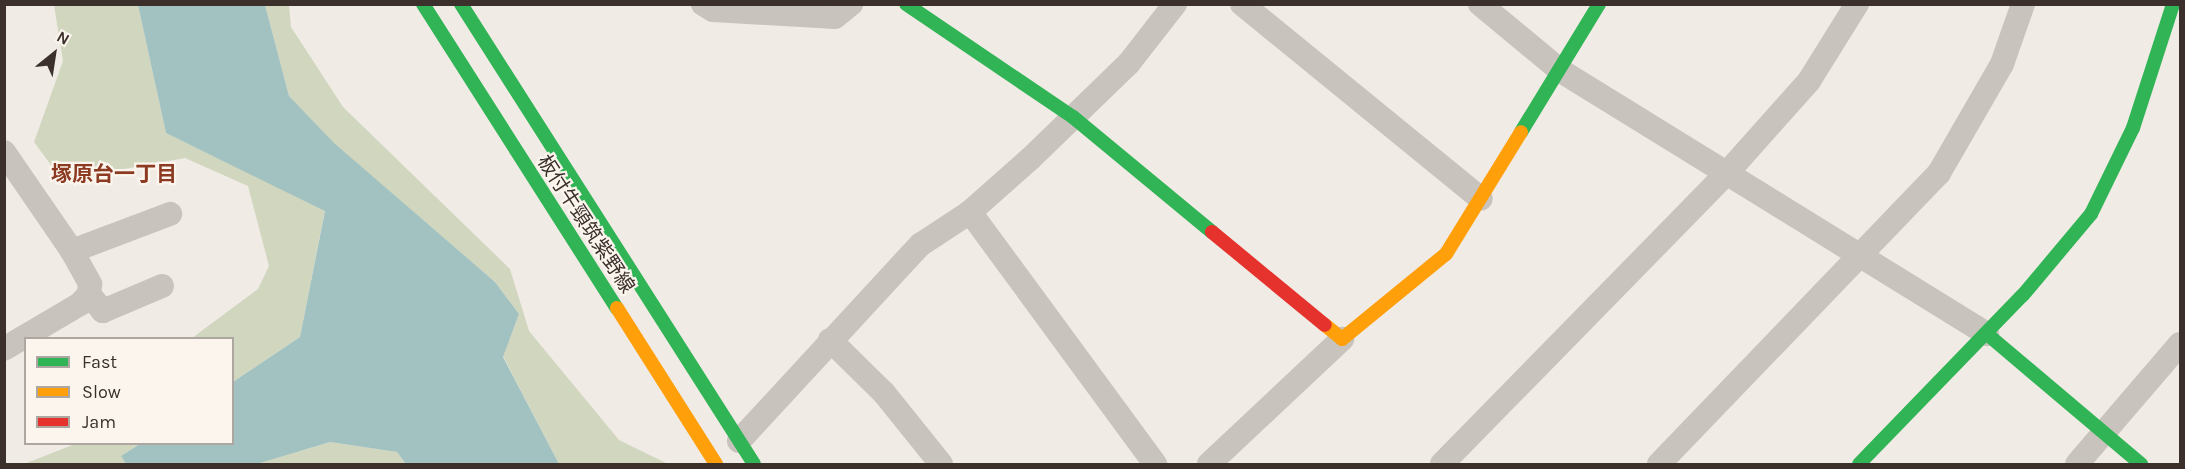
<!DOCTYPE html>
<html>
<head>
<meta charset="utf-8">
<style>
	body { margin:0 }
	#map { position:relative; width:2185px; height:469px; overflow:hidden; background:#f0ebe5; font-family:Karla,"Noto Sans JP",sans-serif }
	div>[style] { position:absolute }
	.green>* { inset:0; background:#d1d6bf }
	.water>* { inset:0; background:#a1c2c1 }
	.street>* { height:24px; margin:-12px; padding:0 12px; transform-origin:12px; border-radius:12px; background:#c9c3be }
	.fast>* { height:14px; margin:-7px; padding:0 7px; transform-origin:7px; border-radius:7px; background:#30b455 }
	.slow>* { height:14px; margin:-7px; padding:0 7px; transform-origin:7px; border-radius:7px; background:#ff9f0a }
	.jam>* { height:14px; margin:-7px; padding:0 7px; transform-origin:7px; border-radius:7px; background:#e5322d }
	span { translate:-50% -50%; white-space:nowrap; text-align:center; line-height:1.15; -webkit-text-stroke:4.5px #fbf5ee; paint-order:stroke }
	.street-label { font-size:20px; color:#3b302b }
	.neighbourhood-label { font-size:21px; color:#8c3b22; font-weight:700 }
	.frame { position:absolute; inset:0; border:6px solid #3b302b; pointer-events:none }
	.legend { position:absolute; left:24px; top:337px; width:210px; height:108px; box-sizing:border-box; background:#fbf5ee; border:2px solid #aea6a0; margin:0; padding:8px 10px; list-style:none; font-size:18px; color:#3b302b }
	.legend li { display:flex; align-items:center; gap:12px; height:30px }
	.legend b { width:30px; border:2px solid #aea6a0 }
	.north { position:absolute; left:24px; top:24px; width:60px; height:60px; -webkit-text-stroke:4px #fbf5ee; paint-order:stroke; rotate:30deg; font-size:16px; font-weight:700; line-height:24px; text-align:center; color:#3b302b }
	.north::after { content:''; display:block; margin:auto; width:21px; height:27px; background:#3b302b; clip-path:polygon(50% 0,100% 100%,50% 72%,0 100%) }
</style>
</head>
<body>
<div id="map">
	<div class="green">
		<div style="clip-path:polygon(54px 5px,138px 5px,166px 133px,325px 210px,300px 337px,233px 382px,232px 338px,192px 338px,258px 289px,269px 266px,248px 186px,185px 158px,62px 180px,34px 142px,63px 61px)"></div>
		<div style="clip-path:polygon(265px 5px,289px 5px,291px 27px,343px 107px,510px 269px,529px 331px,619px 440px,668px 464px,559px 464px,503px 356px,519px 314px,495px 282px,333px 143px,289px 96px)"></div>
		<div style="clip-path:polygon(330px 442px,397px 452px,406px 464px,257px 464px)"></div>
		<div style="clip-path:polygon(75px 444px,140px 444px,121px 456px,126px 464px,24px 464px)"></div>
	</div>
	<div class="water">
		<div style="clip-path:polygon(138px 5px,265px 5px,289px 96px,334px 143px,495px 282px,519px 314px,503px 357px,559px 464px,406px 464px,397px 452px,330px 442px,257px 464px,126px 464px,121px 456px,140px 444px,232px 444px,233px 382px,300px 337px,325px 211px,166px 133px)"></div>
	</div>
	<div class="street">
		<div style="left:703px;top:4px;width:12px;rotate:31deg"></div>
		<div style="left:713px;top:10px;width:122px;rotate:3.3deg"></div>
		<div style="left:835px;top:17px;width:21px;rotate:-39deg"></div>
		<div style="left:1242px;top:4px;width:308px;rotate:39.2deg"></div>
		<div style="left:1480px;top:4px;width:105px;rotate:39.6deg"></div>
		<div style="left:1561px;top:71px;width:501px;rotate:31.69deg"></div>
		<div style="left:4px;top:152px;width:120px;rotate:55.5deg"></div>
		<div style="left:72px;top:251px;width:38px;rotate:61deg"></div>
		<div style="left:90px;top:284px;width:10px;rotate:96deg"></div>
		<div style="left:89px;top:294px;width:13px;rotate:132deg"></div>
		<div style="left:80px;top:304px;width:88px;rotate:149.4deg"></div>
		<div style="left:970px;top:212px;width:313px;rotate:53.7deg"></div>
		<div style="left:72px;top:251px;width:105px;rotate:-20.7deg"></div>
		<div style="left:89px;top:294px;width:22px;rotate:51deg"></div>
		<div style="left:103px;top:311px;width:64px;rotate:-23deg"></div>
		<div style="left:830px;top:340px;width:76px;rotate:44.5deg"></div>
		<div style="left:884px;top:393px;width:91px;rotate:51.2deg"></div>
		<div style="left:739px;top:441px;width:267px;rotate:-47.3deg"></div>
		<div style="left:920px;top:245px;width:60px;rotate:-33.4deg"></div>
		<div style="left:970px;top:212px;width:81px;rotate:-41.5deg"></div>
		<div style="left:1031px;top:158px;width:136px;rotate:-44.1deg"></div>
		<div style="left:1129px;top:63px;width:75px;rotate:-52.1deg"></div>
		<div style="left:1209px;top:464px;width:183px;rotate:-43.2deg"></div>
		<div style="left:1442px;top:464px;width:407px;rotate:-45.6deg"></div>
		<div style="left:1727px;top:173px;width:123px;rotate:-48.3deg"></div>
		<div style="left:1809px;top:81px;width:91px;rotate:-58.1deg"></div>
		<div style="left:1659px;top:464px;width:404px;rotate:-46.1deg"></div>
		<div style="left:1939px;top:173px;width:126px;rotate:-60deg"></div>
		<div style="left:2002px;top:64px;width:64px;rotate:-70.7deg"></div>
		<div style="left:2077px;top:464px;width:158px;rotate:-49.4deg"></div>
	</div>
	<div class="fast">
		<div style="left:423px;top:4px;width:361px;rotate:57.5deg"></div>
		<div style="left:461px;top:4px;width:545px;rotate:57.5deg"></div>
		<div style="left:906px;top:4px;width:202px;rotate:34.1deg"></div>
		<div style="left:1073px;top:117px;width:180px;rotate:39.6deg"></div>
		<div style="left:1521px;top:132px;width:150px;rotate:-58.6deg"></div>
		<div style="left:1987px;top:334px;width:202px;rotate:40.2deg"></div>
		<div style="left:1859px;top:464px;width:235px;rotate:-45.9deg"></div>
		<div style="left:2023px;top:295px;width:106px;rotate:-50deg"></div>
		<div style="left:2091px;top:214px;width:96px;rotate:-64deg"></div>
		<div style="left:2133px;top:128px;width:130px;rotate:-72.1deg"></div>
	</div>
	<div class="slow">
		<div style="left:617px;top:308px;width:185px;rotate:57.6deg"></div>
		<div style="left:1325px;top:325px;width:22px;rotate:39deg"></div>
		<div style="left:1342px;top:339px;width:134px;rotate:-39.3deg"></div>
		<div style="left:1446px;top:254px;width:143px;rotate:-58.4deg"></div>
	</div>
	<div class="jam">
		<div style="left:1212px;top:232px;width:146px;rotate:39.5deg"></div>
	</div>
	<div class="street-label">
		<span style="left:586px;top:224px;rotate:57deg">板付牛頸筑紫野線</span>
	</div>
	<div class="neighbourhood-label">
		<span style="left:114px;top:174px">塚原台一丁目</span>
	</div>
	<div class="frame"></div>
	<ul class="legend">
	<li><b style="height:8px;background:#30b455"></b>Fast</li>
	<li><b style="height:8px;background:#ff9f0a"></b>Slow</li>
	<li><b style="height:8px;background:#e5322d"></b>Jam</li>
	</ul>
	<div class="north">N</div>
</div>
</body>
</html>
